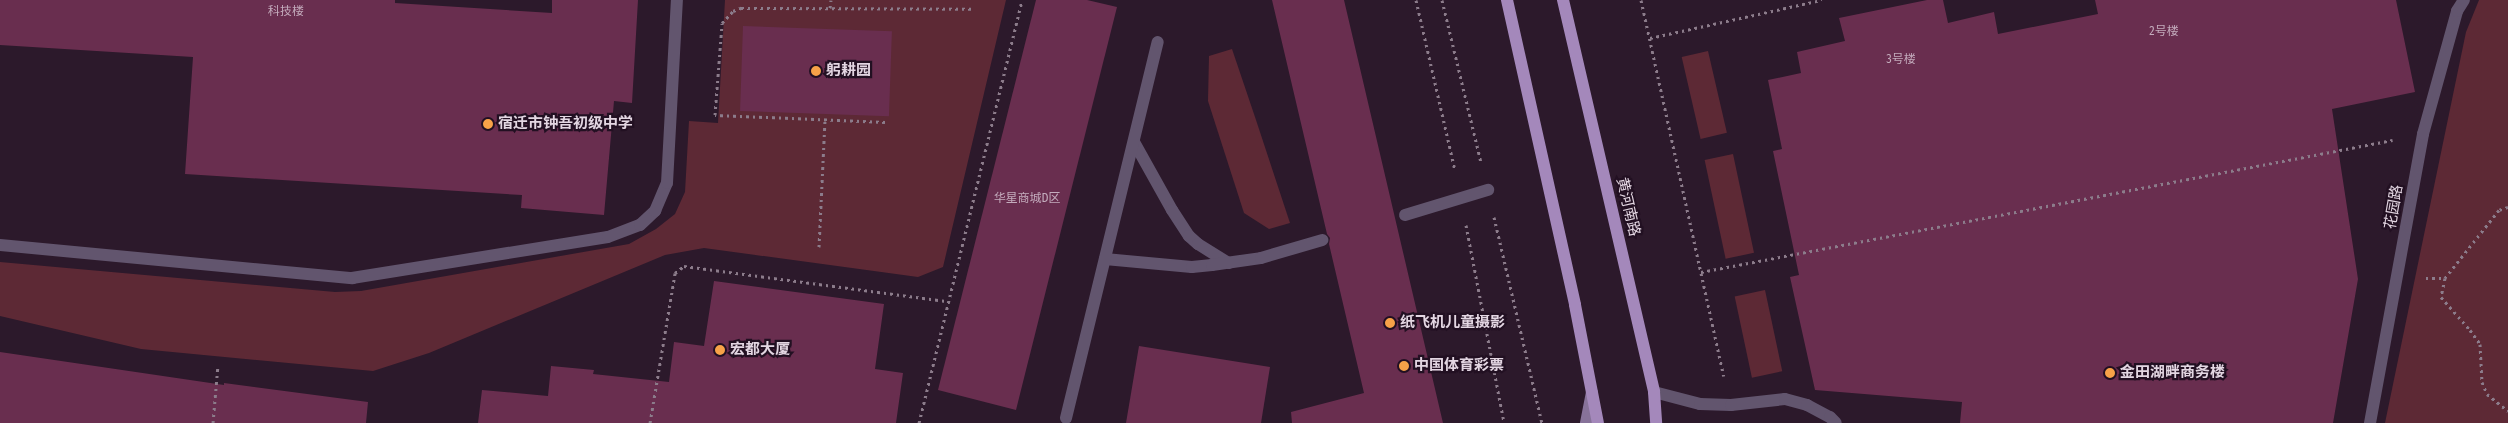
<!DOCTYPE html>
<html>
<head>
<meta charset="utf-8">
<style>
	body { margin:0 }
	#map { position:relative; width:2508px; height:423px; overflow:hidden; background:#2c192b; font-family:"Fira Sans Condensed","Noto Sans SC",sans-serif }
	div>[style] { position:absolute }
	.green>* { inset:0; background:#5d2935; transform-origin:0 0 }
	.building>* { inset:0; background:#692e4f; transform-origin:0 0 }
	.path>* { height:3px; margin-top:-1.5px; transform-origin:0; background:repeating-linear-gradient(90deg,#8c7c8b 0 2.5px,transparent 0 6.5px) }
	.service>* { height:12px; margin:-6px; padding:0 6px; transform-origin:6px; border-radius:6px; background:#62556e }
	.minor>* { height:12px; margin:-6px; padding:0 6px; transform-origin:6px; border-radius:6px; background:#62556e }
	.secondary>* { height:12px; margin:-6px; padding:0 6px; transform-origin:6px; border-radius:6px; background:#877299 }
	.primary>* { height:12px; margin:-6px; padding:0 6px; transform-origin:6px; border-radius:6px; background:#a488bb }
	.dots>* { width:14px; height:14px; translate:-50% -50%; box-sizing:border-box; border:2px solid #221022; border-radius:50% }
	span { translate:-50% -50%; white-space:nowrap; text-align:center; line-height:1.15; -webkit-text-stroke:4.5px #221022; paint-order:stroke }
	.number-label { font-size:12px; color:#c4acbd }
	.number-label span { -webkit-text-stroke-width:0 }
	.poi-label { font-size:15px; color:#e3d6e2; font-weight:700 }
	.left { translate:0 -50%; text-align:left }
	.street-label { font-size:15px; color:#e3d6e2 }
</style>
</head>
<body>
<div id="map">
	<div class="green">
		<div style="clip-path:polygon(725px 0,1006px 0,943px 267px,918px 277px,704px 248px,665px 255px,429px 353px,373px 371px,141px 349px,0 316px,0 262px,335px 292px,361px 291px,629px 244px,656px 229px,675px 214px,685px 192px,689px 121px,718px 123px)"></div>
		<div style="clip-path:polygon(2479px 0,2508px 0,2508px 423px,2385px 423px,2466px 32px)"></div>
		<div style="clip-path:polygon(1232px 49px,1256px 120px,1290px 223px,1269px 229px,1244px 213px,1208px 101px,1209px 56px)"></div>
		<div style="left:1708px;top:51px;width:84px;height:27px;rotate:77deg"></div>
		<div style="left:1733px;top:154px;width:101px;height:29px;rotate:78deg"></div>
		<div style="left:1765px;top:290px;width:83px;height:31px;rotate:78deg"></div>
	</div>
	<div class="building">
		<div style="clip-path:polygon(0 0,395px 0,395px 3px,552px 13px,552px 0,638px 0,632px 103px,614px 101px,604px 215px,521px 208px,522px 195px,185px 174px,193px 57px,0 45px)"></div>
		<div style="clip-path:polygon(1036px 0,1087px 0,1117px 7px,1016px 410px,938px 390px)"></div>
		<div style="clip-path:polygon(1272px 0,1344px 0,1443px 423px,1292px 423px,1291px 412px,1364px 393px,1329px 244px,1330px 238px,1327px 234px)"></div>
		<div style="clip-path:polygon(1927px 0,1943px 0,1948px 23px,1994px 12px,1998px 34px,2098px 14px,2095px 0,2396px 0,2415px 92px,2332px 109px,2358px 279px,2333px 423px,1960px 423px,1962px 402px,1815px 390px,1790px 277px,1799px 275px,1773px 151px,1782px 149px,1768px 80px,1801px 73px,1797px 52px,1845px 41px,1839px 18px)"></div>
		<div style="left:743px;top:26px;width:149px;height:85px;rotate:2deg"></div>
		<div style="clip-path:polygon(714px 281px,884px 304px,875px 369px,903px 373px,896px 423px,478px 423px,482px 390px,548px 396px,551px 366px,594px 370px,593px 374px,669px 382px,674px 342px,704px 346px)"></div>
		<div style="clip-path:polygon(1139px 346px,1270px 367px,1261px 423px,1126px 423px)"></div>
		<div style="clip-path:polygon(0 352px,224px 385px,224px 383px,368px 402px,366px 423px,0 423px)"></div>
	</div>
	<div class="path">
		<div style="left:1416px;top:0;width:174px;rotate:77.1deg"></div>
		<div style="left:1442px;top:0;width:167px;rotate:76.5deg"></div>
		<div style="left:1641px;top:0;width:385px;rotate:77.6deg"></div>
		<div style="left:830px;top:8px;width:8px;rotate:-83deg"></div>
		<div style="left:1650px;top:38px;width:176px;rotate:-12.5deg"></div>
		<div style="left:885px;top:122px;width:170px;rotate:-177.6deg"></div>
		<div style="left:715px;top:115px;width:92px;rotate:-85.6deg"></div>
		<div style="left:722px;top:23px;width:16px;rotate:-47deg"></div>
		<div style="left:733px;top:11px;width:9px;rotate:-21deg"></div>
		<div style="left:741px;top:8px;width:231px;rotate:0.2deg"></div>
		<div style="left:2508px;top:207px;width:9px;rotate:162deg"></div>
		<div style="left:2499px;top:210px;width:87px;rotate:128.5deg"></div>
		<div style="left:2445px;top:278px;width:19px;rotate:102deg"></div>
		<div style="left:2441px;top:297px;width:44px;rotate:48.7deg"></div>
		<div style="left:2470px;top:330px;width:17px;rotate:54deg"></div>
		<div style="left:2480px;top:344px;width:38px;rotate:87deg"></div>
		<div style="left:2482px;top:382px;width:13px;rotate:67deg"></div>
		<div style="left:2487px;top:394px;width:27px;rotate:39deg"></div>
		<div style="left:1494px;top:217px;width:212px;rotate:76.9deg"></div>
		<div style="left:1466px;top:225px;width:202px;rotate:79.1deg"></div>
		<div style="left:819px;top:247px;width:127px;rotate:-87.3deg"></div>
		<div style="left:1701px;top:272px;width:704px;rotate:-10.8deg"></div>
		<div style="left:2426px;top:278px;width:19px"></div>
		<div style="left:213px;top:423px;width:58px;rotate:-85.1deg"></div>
		<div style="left:650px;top:423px;width:152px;rotate:-80.5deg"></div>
		<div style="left:675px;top:273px;width:11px;rotate:-38deg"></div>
		<div style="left:684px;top:266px;width:266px;rotate:7.6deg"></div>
		<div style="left:919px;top:423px;width:435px;rotate:-76.3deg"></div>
	</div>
	<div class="service">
		<div style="left:1134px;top:142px;width:78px;rotate:60.8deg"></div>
		<div style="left:1172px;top:210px;width:31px;rotate:57deg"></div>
		<div style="left:1189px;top:236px;width:12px;rotate:42deg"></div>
		<div style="left:1198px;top:244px;width:36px;rotate:32deg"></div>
		<div style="left:1405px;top:215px;width:87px;rotate:-16.8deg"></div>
		<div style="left:0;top:245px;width:354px;rotate:5.4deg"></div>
		<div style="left:352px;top:278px;width:259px;rotate:-9.1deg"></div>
		<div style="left:608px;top:237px;width:34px;rotate:-21deg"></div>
		<div style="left:640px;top:225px;width:21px;rotate:-43deg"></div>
		<div style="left:655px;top:211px;width:30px;rotate:-67deg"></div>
		<div style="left:667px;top:183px;width:183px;rotate:-86.9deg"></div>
		<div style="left:1105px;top:259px;width:87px;rotate:5.3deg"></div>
		<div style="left:1192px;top:267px;width:20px;rotate:-6deg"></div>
		<div style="left:1212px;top:265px;width:49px;rotate:-8.1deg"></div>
		<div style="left:1261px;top:258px;width:64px;rotate:-16.4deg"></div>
		<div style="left:1654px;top:392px;width:48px;rotate:14.6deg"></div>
		<div style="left:1700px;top:404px;width:31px;rotate:2deg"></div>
		<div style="left:1731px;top:405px;width:54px;rotate:-6.3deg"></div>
		<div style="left:1785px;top:399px;width:23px;rotate:15deg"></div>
		<div style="left:1807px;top:405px;width:26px;rotate:28deg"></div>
		<div style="left:1830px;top:417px;width:8px;rotate:45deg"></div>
		<div style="left:1066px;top:418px;width:387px;rotate:-76.3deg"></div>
	</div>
	<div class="minor">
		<div style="left:2370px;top:423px;width:294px;rotate:-79.6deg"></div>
		<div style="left:2423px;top:134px;width:128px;rotate:-74.5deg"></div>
		<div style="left:2457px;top:11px;width:13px;rotate:-58deg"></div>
	</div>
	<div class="secondary">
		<div style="left:1586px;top:423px;width:31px;rotate:-79deg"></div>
	</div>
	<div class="primary">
		<div style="left:1507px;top:0;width:312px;rotate:77.4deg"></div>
		<div style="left:1575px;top:305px;width:120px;rotate:79deg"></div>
		<div style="left:1563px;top:0;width:402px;rotate:76.9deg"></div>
		<div style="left:1654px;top:392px;width:31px;rotate:86deg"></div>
	</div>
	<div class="dots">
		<div style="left:816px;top:71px;background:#f7a248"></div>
		<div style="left:488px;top:124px;background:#f7a248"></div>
		<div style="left:1390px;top:323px;background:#f7a248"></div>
		<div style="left:720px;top:350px;background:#f7a248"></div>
		<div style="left:1404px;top:366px;background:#f7a248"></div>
		<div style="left:2110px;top:373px;background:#f7a248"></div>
	</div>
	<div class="number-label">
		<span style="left:286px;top:12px">科技楼</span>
		<span style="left:2164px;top:32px">2号楼</span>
		<span style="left:1901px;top:60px">3号楼</span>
		<span style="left:1027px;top:199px">华星商城D区</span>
	</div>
	<div class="poi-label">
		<span class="left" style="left:826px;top:71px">躬耕园</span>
		<span class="left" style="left:498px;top:124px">宿迁市钟吾初级中学</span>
		<span class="left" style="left:1400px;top:323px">纸飞机儿童摄影</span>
		<span class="left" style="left:730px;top:350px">宏都大厦</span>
		<span class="left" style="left:1414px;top:366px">中国体育彩票</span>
		<span class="left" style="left:2120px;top:373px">金田湖畔商务楼</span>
	</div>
	<div class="street-label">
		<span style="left:1628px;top:207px;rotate:77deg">黄河南路</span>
		<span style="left:2394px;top:207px;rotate:-80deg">花园路</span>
	</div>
</div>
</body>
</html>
